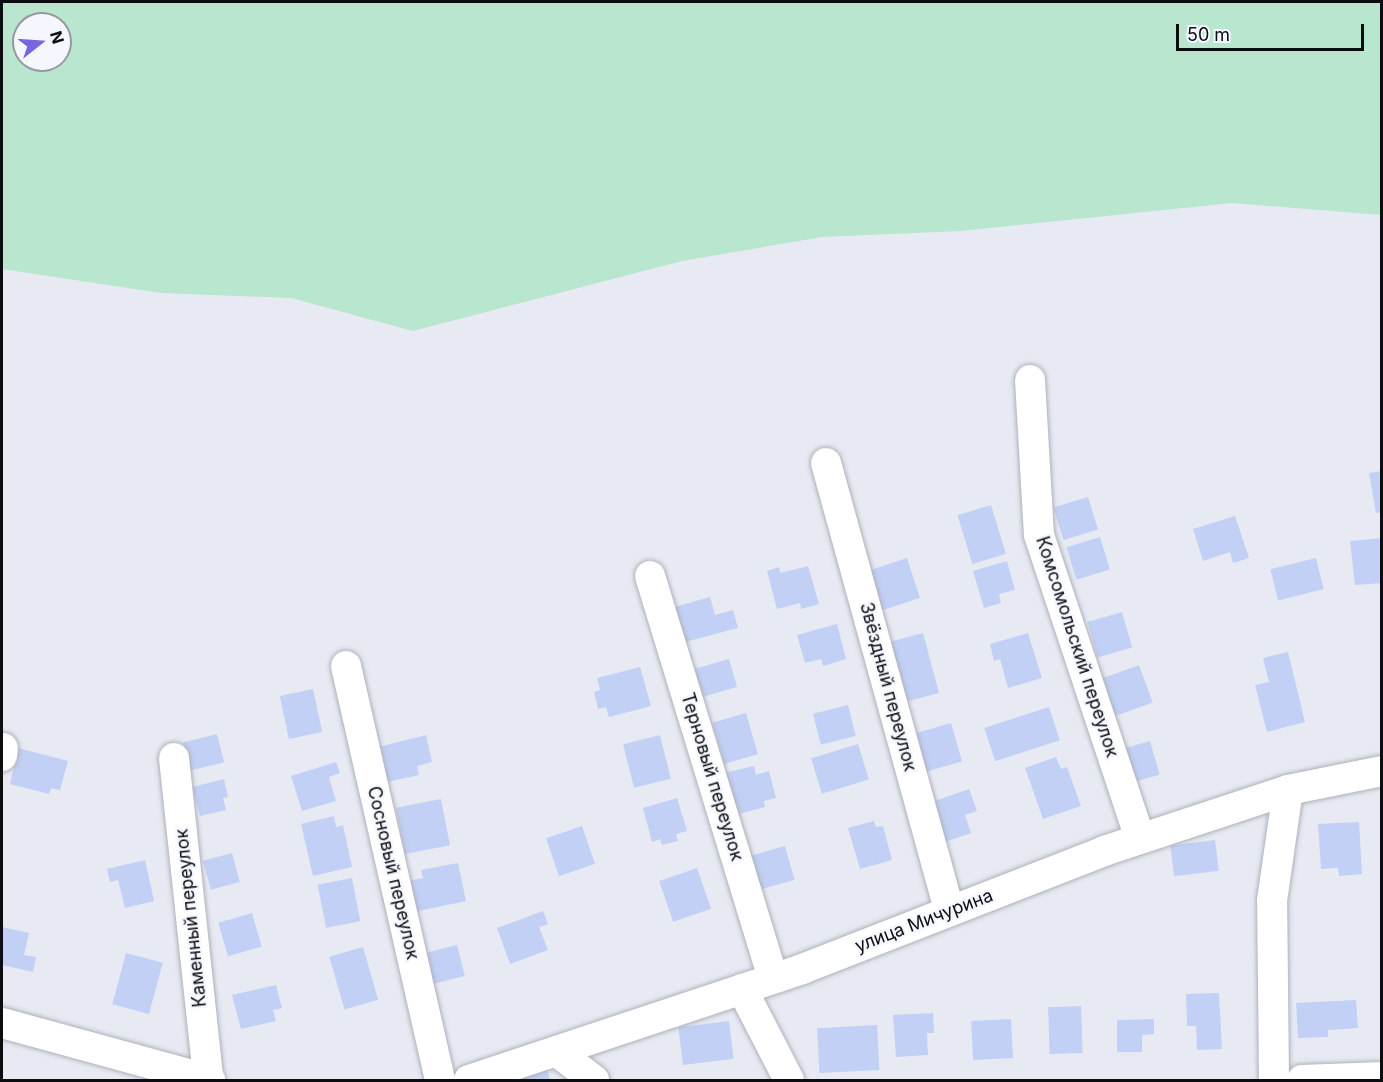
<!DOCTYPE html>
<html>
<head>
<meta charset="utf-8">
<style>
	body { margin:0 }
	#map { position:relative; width:1383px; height:1082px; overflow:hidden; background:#e7eaf3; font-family:Inter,sans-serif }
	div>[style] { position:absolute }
	.green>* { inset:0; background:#b8e6ce }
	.building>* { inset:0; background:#c2d0f5; transform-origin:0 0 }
	.roads { filter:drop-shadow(0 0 2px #aeb1b9) drop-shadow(0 0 2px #aeb1b9) }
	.minor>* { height:30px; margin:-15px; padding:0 15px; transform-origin:15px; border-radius:15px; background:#fff }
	span { translate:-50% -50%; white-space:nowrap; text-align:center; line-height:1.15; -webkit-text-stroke:4.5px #f5f7fe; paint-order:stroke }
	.street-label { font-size:18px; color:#0c0d10 }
	.frame { position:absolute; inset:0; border:3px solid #0c0d10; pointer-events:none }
	.north { position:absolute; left:12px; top:12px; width:60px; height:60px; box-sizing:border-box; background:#f5f7fe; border:2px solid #98999f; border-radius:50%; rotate:73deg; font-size:16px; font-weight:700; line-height:24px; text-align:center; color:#0c0d10 }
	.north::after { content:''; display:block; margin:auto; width:21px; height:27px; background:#7865e0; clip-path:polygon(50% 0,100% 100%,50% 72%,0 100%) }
	.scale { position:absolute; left:1176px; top:24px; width:188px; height:27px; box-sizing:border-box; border:3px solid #0c0d10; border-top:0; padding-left:8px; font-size:18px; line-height:21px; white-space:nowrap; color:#0c0d10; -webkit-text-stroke:4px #f5f7fe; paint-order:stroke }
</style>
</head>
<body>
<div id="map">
	<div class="green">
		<div style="clip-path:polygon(evenodd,2px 2px,1381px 2px,1381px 215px,1232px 203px,961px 231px,822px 237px,682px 261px,413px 331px,291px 298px,161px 293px,2px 269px,2px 2px,24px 24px,60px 24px,60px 60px,24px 60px,24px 24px)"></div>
	</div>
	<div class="building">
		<div style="clip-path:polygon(1382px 471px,1382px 512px,1376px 513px,1369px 473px)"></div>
		<div style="left:1088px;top:497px;width:34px;height:36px;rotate:73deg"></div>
		<div style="left:991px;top:505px;width:51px;height:35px;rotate:73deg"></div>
		<div style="clip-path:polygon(1235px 516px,1249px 558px,1233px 563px,1230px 552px,1203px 561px,1193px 529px)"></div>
		<div style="left:1100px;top:537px;width:34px;height:35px;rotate:73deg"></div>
		<div style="clip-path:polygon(1382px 538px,1382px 583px,1355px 585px,1350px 541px)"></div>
		<div style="left:907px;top:558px;width:42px;height:42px;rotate:72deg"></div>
		<div style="left:1316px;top:558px;width:32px;height:47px;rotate:76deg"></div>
		<div style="clip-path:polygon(1007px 561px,1015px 590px,999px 594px,1001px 603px,984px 608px,973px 571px)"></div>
		<div style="clip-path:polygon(808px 566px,819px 604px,801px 609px,800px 603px,777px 609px,767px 571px,779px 567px,780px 573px)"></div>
		<div style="clip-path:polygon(710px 597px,715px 615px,733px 610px,738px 628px,685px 642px,675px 607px)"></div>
		<div style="left:1122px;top:612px;width:37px;height:36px;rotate:74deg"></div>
		<div style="clip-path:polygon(837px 624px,846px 659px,823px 666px,821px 659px,805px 663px,797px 635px)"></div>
		<div style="left:923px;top:633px;width:62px;height:41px;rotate:75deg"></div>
		<div style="clip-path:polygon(1028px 633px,1042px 678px,1008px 688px,1000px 659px,994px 661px,990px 644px)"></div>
		<div style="clip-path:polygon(1288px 652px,1305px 722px,1267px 732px,1255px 685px,1269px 682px,1263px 658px)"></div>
		<div style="left:729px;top:659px;width:29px;height:39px;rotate:74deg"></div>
		<div style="left:1139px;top:665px;width:40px;height:41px;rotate:70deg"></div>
		<div style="clip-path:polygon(640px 667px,651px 706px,609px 717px,606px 707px,598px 709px,594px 692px,600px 690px,597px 678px)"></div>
		<div style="left:313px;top:689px;width:44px;height:34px;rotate:78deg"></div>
		<div style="left:848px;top:705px;width:32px;height:36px;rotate:76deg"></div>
		<div style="left:1049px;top:707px;width:35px;height:68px;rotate:72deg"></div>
		<div style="left:746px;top:713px;width:43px;height:35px;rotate:74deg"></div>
		<div style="left:951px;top:723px;width:40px;height:44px;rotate:74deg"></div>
		<div style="left:217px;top:734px;width:29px;height:35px;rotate:76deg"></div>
		<div style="clip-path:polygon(426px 735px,432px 762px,417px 766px,419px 775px,387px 782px,378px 747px)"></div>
		<div style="left:660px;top:735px;width:45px;height:38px;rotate:76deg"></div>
		<div style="left:1150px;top:741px;width:35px;height:28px;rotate:74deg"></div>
		<div style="left:858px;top:744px;width:37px;height:49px;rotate:73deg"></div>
		<div style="clip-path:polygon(18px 748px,68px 761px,60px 790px,51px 788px,49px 794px,10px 784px)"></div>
		<div style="clip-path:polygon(1056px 757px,1061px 769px,1067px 767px,1081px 806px,1043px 819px,1025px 768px)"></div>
		<div style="clip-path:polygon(336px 762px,340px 773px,329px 777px,336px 801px,302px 811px,291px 776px)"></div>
		<div style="clip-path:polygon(754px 766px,756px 775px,769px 771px,776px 798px,764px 801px,765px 807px,735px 815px,724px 773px)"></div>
		<div style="clip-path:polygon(224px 779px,228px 797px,223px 798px,226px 810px,200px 816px,192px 787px)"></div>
		<div style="clip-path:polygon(969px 789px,977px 811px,965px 815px,971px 833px,945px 842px,932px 802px)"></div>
		<div style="clip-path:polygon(677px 798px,687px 831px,676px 834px,678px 841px,662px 845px,660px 839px,652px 842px,643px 808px)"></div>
		<div style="left:441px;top:799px;width:47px;height:46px;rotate:79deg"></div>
		<div style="clip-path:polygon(334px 816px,336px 827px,343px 825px,352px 867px,313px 876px,301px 824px)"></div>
		<div style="clip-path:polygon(874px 821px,876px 827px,883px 826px,892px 860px,860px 869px,848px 828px)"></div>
		<div style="clip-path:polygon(1359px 822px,1362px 874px,1339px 876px,1338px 868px,1321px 869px,1318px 824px)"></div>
		<div style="left:582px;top:826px;width:40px;height:38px;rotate:71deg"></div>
		<div style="left:1215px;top:840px;width:31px;height:45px;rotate:83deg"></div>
		<div style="left:785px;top:846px;width:35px;height:40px;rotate:74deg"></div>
		<div style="left:232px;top:853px;width:30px;height:30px;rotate:75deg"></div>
		<div style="clip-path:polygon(145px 860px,154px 901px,125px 908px,118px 880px,110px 882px,107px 869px)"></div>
		<div style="clip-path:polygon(458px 863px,466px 901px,414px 912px,408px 881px,423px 878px,421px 870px)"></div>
		<div style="left:697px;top:868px;width:43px;height:40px;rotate:71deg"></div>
		<div style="left:352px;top:878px;width:44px;height:35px;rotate:79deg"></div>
		<div style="clip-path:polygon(543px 911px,548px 924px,539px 927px,548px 950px,510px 964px,497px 928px)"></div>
		<div style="left:252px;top:913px;width:35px;height:35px;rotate:74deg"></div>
		<div style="clip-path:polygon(2px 927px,29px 933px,24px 955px,36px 957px,33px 972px,2px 965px)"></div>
		<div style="left:457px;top:945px;width:32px;height:36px;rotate:76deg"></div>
		<div style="left:363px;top:947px;width:55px;height:35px;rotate:74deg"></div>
		<div style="left:126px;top:953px;width:38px;height:53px;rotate:15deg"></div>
		<div style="clip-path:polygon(276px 985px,282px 1008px,273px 1010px,276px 1021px,241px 1029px,232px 995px)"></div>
		<div style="clip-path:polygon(1219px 993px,1222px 1049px,1197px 1050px,1196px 1026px,1187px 1026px,1186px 994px)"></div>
		<div style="clip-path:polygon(1356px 1000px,1358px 1028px,1328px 1030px,1328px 1037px,1298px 1038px,1296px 1003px)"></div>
		<div style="left:1081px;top:1006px;width:47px;height:33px;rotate:88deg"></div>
		<div style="clip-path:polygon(933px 1013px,934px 1033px,927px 1033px,928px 1055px,896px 1057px,893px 1015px)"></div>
		<div style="left:1011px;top:1019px;width:39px;height:40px;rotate:87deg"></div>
		<div style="clip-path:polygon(1154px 1019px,1154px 1034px,1142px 1035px,1142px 1052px,1117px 1052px,1117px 1020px)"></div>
		<div style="left:729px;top:1021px;width:38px;height:51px;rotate:83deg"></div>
		<div style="left:877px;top:1025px;width:45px;height:60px;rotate:87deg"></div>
		<div style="clip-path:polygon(547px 1070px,550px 1080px,516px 1080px)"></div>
	</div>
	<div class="roads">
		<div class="minor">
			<div style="left:1030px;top:380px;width:155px;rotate:86.7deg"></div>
			<div style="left:1039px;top:535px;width:320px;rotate:71.6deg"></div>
			<div style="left:826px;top:463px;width:465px;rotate:74.6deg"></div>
			<div style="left:650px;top:576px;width:420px;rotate:73deg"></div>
			<div style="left:346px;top:666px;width:425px;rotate:77.2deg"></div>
			<div style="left:2px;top:756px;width:8px;rotate:-83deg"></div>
			<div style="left:174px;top:758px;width:322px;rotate:83.9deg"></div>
			<div style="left:742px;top:989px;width:102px;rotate:62.7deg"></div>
			<div style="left:2px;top:1023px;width:216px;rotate:15.3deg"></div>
			<div style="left:556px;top:1051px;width:48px;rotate:37.3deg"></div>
			<div style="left:469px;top:1080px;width:351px;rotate:-18.4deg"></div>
			<div style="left:802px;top:969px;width:324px;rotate:-21.3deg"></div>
			<div style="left:1104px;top:851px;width:194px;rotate:-18.3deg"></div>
			<div style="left:1288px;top:790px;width:96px;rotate:-11.4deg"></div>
			<div style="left:1274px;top:1080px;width:179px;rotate:-90.6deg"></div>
			<div style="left:1272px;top:901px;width:112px;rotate:-81.8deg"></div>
			<div style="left:1302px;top:1080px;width:80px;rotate:-2.1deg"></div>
		</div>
	</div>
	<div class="street-label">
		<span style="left:1077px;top:647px;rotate:72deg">Комсомольский переулок</span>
		<span style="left:888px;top:687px;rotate:75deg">Звёздный переулок</span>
		<span style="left:712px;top:777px;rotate:73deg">Терновый переулок</span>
		<span style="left:393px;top:873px;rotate:77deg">Сосновый переулок</span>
		<span style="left:191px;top:918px;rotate:-96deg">Каменный переулок</span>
		<span style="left:924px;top:921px;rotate:-21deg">улица Мичурина</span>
	</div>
	<div class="frame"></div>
	<div class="north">N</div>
	<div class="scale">50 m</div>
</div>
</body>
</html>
